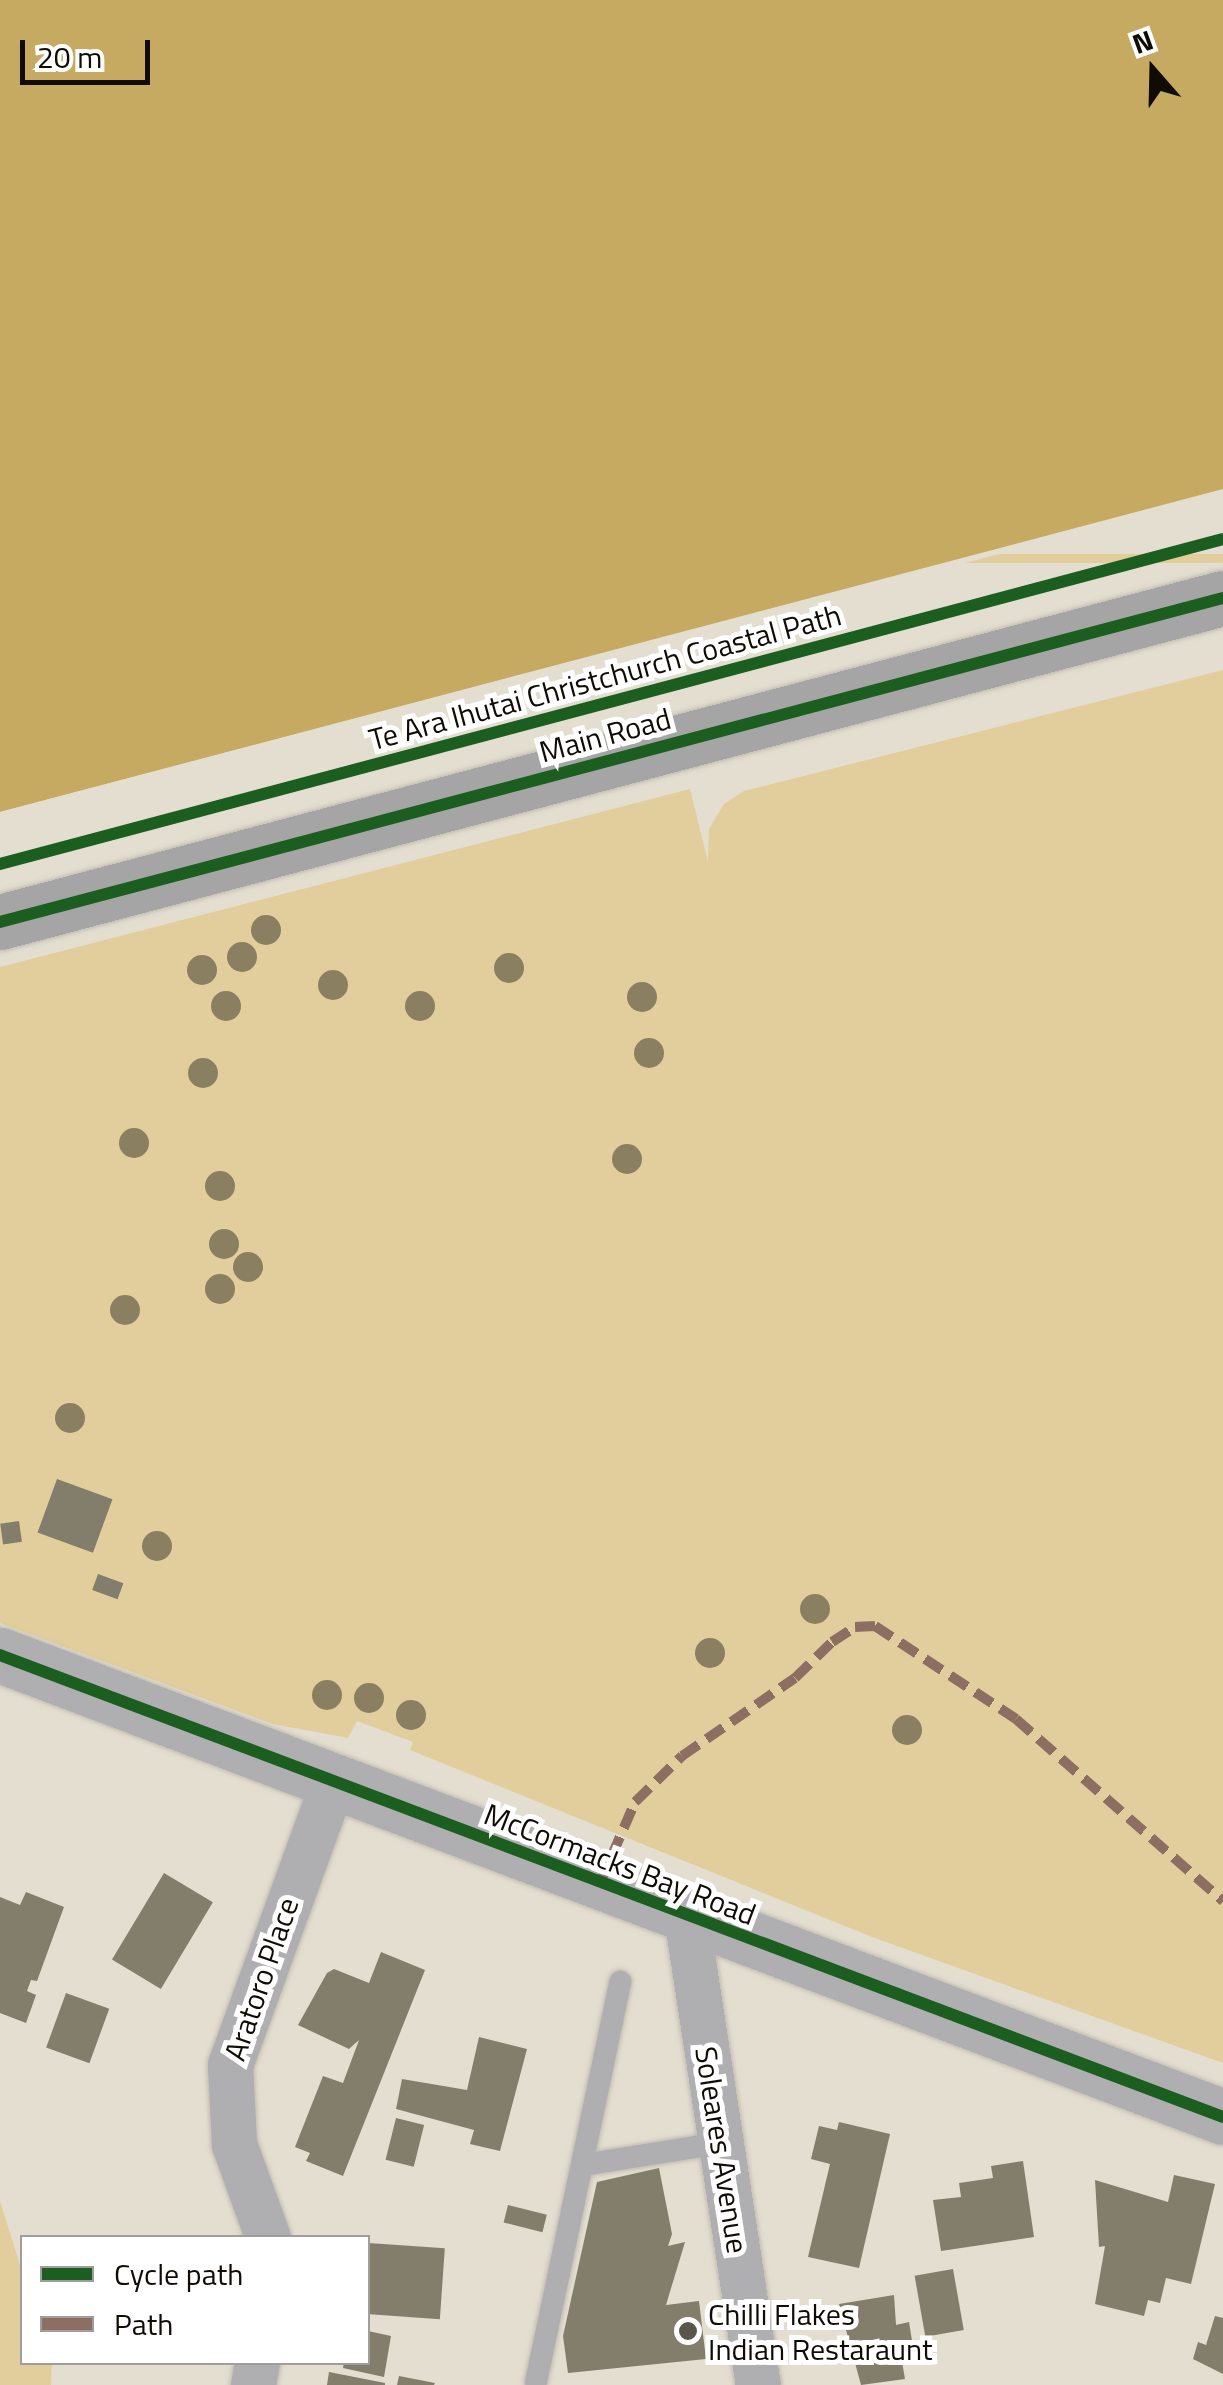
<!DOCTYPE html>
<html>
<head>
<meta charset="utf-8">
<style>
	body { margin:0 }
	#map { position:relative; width:1223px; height:2385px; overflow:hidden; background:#e4ded0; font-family:"Titillium Web",sans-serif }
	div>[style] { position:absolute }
	.green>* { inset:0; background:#e2ce9c; transform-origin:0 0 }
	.water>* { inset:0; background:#c6aa61 }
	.pier>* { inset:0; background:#e4ded0 }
	.building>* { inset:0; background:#837d6b; transform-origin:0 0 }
	.roads { filter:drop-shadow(0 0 2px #c0bcb1) drop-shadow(0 0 2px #c0bcb1) }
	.service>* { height:22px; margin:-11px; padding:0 11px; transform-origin:11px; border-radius:11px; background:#afaeb0 }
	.minor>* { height:45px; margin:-22.5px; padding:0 22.5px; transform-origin:22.5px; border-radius:22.5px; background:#afaeb0 }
	.tertiary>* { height:55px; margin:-27.5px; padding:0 27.5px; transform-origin:27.5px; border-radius:27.5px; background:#afaeb0 }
	.secondary>* { height:55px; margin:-27.5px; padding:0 27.5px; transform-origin:27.5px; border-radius:27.5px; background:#a6a5a6 }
	.quiet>* { height:10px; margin-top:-5px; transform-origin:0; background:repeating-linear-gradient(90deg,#8d6e63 0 20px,transparent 0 30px) }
	.cycleway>* { height:12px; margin:-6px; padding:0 6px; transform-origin:6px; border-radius:6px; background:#1b5e20 }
	.trees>* { width:30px; height:30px; margin:-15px; border-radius:50%; background:#8a7f61 }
	.dots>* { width:28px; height:28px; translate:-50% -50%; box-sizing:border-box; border:5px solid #fff; border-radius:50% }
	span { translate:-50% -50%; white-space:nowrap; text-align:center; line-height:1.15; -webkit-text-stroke:10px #fff; paint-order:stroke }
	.street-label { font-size:30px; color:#100c05 }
	.poi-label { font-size:30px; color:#100c05 }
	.left { translate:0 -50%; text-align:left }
	.legend { position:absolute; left:20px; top:2235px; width:350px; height:130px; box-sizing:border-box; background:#fff; border:2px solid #9f9e9b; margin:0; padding:12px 18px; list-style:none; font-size:30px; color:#100c05 }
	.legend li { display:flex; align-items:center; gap:20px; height:50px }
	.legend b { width:50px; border:2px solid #9f9e9b }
	.north { position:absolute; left:1103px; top:20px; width:100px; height:100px; -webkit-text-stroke:8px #fff; paint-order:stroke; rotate:340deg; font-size:28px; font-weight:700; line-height:40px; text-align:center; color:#100c05 }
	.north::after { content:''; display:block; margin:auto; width:35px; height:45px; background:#100c05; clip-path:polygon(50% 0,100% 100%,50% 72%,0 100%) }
	.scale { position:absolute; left:20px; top:40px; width:130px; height:45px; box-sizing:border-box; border:5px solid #100c05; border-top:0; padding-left:12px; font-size:30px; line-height:35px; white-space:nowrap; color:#100c05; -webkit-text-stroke:8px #fff; paint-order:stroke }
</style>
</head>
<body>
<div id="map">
	<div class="green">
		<div style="left:1223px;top:554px;width:9px;height:1265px;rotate:90deg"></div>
		<div style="clip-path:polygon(1223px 670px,1223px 2063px,872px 1937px,410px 1750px,413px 1742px,357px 1721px,348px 1738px,272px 1724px,0 1623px,0 967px,690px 789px,708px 862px,709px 829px,724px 804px,744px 791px)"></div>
		<div style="clip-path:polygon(0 2201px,22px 2271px,22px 2362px,52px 2363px,51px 2385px,0 2385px)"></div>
	</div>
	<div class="water">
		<div style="clip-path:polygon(0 0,1223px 0,1223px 490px,0 812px)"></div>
	</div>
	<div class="pier">
		<div style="clip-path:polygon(1223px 489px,1223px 495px,0 817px,0 812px)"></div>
	</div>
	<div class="building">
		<div style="left:57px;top:1479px;width:59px;height:57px;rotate:20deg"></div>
		<div style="left:19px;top:1521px;width:21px;height:19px;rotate:82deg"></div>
		<div style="left:98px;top:1574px;width:27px;height:17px;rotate:20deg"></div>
		<div style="left:164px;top:1873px;width:57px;height:101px;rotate:31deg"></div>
		<div style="clip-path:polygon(26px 1892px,64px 1907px,37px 1981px,31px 1980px,27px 1991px,36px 1995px,26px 2023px,0 2013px,0 1897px,20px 1905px)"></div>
		<div style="clip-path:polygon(381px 1952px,425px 1970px,343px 2176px,306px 2161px,310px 2153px,295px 2147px,323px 2076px,343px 2083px,359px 2040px,349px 2049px,298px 2025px,327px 1973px,334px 1969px,369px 1983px)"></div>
		<div style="left:66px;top:1993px;width:46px;height:58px;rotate:20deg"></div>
		<div style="clip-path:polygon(479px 2037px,527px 2049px,500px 2151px,470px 2144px,474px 2130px,396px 2109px,402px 2079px,467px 2090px)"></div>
		<div style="left:396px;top:2118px;width:29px;height:43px;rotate:14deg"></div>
		<div style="clip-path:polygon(839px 2122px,890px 2134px,859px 2268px,808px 2257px,830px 2164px,811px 2159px,819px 2126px,837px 2130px)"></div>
		<div style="clip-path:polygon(1023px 2161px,1034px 2237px,941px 2251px,933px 2200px,961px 2197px,959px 2183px,993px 2178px,991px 2166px)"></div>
		<div style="clip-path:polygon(659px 2168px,672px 2234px,668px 2246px,685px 2242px,666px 2305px,699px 2301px,706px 2359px,568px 2373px,563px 2336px,597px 2182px)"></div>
		<div style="clip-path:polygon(1174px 2175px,1215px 2184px,1191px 2284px,1166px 2278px,1160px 2303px,1148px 2300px,1144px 2316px,1095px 2304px,1105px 2246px,1099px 2247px,1095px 2180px,1168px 2202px)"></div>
		<div style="left:508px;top:2205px;width:40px;height:18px;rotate:14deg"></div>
		<div style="left:368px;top:2243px;width:77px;height:71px;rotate:4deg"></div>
		<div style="left:953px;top:2269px;width:62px;height:39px;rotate:80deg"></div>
		<div style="clip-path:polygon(894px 2295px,896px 2325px,909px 2322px,913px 2347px,900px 2350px,905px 2379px,861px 2385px,839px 2304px)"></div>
		<div style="clip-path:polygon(1215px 2316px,1223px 2318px,1223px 2374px,1193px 2359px,1198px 2342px,1206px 2345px)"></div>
		<div style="clip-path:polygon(368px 2331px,391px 2336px,384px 2377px,343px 2368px,344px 2362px,368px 2362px)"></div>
		<div style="clip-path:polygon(329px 2372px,385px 2383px,385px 2385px,327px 2385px)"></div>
		<div style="clip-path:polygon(399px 2376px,435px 2383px,434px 2385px,397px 2385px)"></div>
	</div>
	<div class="roads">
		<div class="service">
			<div style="left:583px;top:2165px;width:140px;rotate:-9.1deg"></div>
			<div style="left:536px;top:2382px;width:409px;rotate:-78.1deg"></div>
		</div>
		<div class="minor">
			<div style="left:686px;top:1915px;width:475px;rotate:81.3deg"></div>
			<div style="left:268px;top:2238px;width:100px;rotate:-109.9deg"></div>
			<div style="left:234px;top:2144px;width:79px;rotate:-92.9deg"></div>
			<div style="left:230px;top:2065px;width:301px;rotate:-70deg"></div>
			<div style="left:253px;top:2385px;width:23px;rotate:-80deg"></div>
		</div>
		<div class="tertiary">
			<div style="left:0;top:1655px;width:1307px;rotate:20.69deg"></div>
		</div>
		<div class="secondary">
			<div style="left:0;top:922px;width:1265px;rotate:-14.84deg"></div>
		</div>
	</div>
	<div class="quiet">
		<div style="left:600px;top:1883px;width:88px;rotate:-66.6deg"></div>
		<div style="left:635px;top:1802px;width:66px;rotate:-44.4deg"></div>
		<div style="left:682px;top:1756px;width:137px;rotate:-34.6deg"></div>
		<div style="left:795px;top:1678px;width:52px;rotate:-44.2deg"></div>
		<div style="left:832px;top:1642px;width:27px;rotate:-33deg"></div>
		<div style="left:855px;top:1627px;width:20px;rotate:-3deg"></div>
		<div style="left:875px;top:1626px;width:169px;rotate:33.4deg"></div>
		<div style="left:1016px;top:1719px;width:276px;rotate:41.3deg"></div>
	</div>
	<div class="cycleway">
		<div style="left:0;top:864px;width:1265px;rotate:-14.88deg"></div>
		<div style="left:0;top:922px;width:1265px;rotate:-14.84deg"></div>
		<div style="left:0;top:1655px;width:1307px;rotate:20.69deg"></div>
	</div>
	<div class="trees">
		<div style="left:266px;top:930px"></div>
		<div style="left:242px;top:957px"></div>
		<div style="left:509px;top:968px"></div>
		<div style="left:202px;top:970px"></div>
		<div style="left:333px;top:985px"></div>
		<div style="left:642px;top:997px"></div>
		<div style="left:226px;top:1006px"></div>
		<div style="left:420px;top:1006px"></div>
		<div style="left:649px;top:1053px"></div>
		<div style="left:203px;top:1073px"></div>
		<div style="left:134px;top:1143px"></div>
		<div style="left:627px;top:1159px"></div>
		<div style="left:220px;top:1186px"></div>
		<div style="left:224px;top:1244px"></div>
		<div style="left:248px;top:1267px"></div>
		<div style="left:220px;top:1289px"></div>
		<div style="left:125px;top:1310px"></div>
		<div style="left:70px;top:1418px"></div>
		<div style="left:157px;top:1546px"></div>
		<div style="left:815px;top:1609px"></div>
		<div style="left:710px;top:1653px"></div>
		<div style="left:327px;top:1695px"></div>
		<div style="left:369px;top:1698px"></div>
		<div style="left:411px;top:1715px"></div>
		<div style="left:907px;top:1730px"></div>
	</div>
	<div class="dots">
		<div style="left:688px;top:2331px;background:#5a564c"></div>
	</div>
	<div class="street-label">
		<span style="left:605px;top:677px;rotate:-15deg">Te Ara Ihutai Christchurch Coastal Path</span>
		<span style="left:605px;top:735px;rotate:-15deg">Main Road</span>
		<span style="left:620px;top:1864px;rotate:21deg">McCormacks Bay Road</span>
		<span style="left:261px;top:1979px;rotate:-71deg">Aratoro Place</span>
		<span style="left:722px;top:2150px;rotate:81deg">Soleares Avenue</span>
	</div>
	<div class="poi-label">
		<span class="left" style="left:708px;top:2331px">Chilli Flakes<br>Indian Restaraunt</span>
	</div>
	<ul class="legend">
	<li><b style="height:12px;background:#1b5e20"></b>Cycle path</li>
	<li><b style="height:12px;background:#8d6e63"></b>Path</li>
	</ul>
	<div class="north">N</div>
	<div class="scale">20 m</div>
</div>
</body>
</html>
